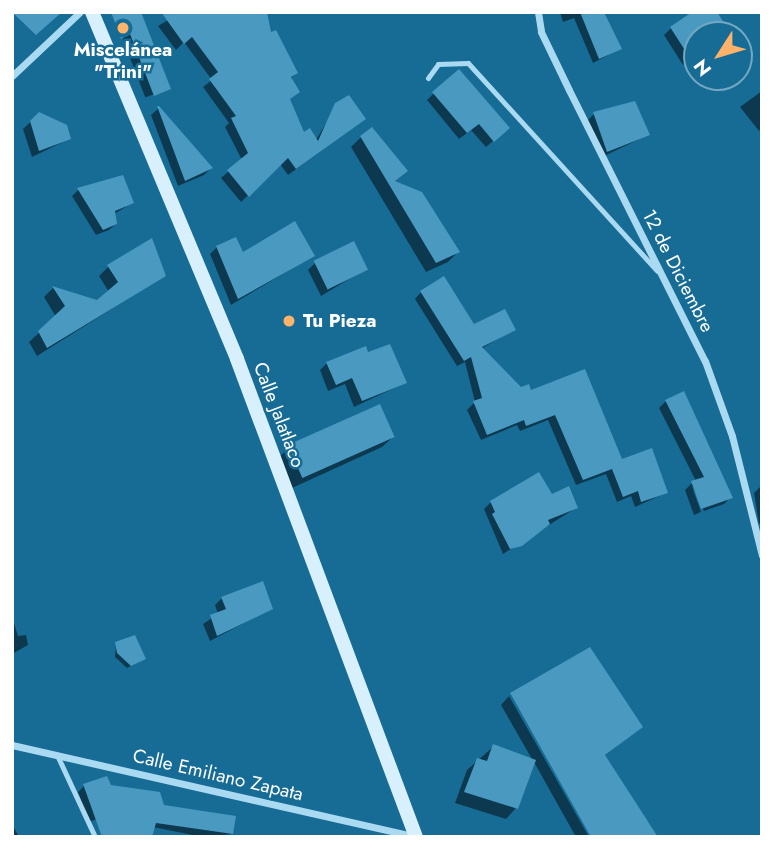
<!DOCTYPE html>
<html>
<head>
<meta charset="utf-8">
<style>
	body { margin:0 }
	#map { position:relative; width:774px; height:849px; overflow:hidden; background:#176c96; font-family:Jost,sans-serif }
	div>[style] { position:absolute }
	.shadow>* { inset:0; background:#0007; transform-origin:0 0 }
	.building>* { inset:0; background:#4999c1; transform-origin:0 0 }
	.service>* { height:5px; margin:-2.5px; padding:0 2.5px; transform-origin:2.5px; border-radius:2.5px; background:#aadaf1 }
	.minor>* { height:7px; margin:-3.5px; padding:0 3.5px; transform-origin:3.5px; border-radius:3.5px; background:#aadaf1 }
	.secondary>* { height:14px; margin:-7px; padding:0 7px; transform-origin:7px; border-radius:7px; background:#d8f0fc }
	.dots>* { width:19px; height:19px; translate:-50% -50%; box-sizing:border-box; border:4px solid #176c96; border-radius:50% }
	span { translate:-50% -50%; white-space:nowrap; text-align:center; line-height:1.15; -webkit-text-stroke:5px #176c96; paint-order:stroke }
	.poi-label { font-size:19px; color:#fff; font-weight:700 }
	.left { translate:0 -50%; text-align:left }
	.street-label { font-size:19px; color:#fff }
	.frame { position:absolute; inset:0; border:14px solid #fff; pointer-events:none }
	.north { position:absolute; left:683px; top:21px; width:70px; height:70px; box-sizing:border-box; background:#176c96; border:2px solid #74a7c0; border-radius:50%; rotate:233deg; font-size:19px; font-weight:700; line-height:28px; text-align:center; color:#fff }
	.north::after { content:''; display:block; margin:auto; width:24px; height:32px; background:#ffb26a; clip-path:polygon(50% 0,100% 100%,50% 72%,0 100%) }
</style>
</head>
<body>
<div id="map">
	<div class="shadow">
		<div style="clip-path:polygon(181px 12px,270px 35px,296px 73px,290px 79px,289px 100px,304px 135px,316px 140px,337px 105px,357px 125px,288px 175px,280px 164px,241px 202px,221px 178px,242px 160px,225px 127px,229px 123px,203px 87px,212px 80px,184px 42px,176px 50px,158px 26px)"></div>
		<div style="clip-path:polygon(560px 12px,604px 12px,620px 49px,593px 63px,574px 18px,563px 22px)"></div>
		<div style="left:145px;top:27px;width:66px;height:25px;rotate:69deg"></div>
		<div style="clip-path:polygon(671px 28px,727px 35px,697px 35px,697px 56px,683px 65px,664px 35px)"></div>
		<div style="clip-path:polygon(762px 91px,762px 128px,759px 131px,740px 107px)"></div>
		<div style="clip-path:polygon(434px 93px,500px 135px,486px 147px,471px 130px,459px 139px,427px 100px)"></div>
		<div style="clip-path:polygon(634px 103px,648px 135px,600px 158px,587px 121px,594px 114px)"></div>
		<div style="clip-path:polygon(159px 108px,211px 168px,204px 175px,178px 186px,151px 115px)"></div>
		<div style="clip-path:polygon(39px 114px,69px 139px,32px 157px,23px 129px)"></div>
		<div style="clip-path:polygon(361px 137px,406px 171px,394px 182px,458px 252px,448px 262px,426px 272px,351px 147px)"></div>
		<div style="clip-path:polygon(122px 177px,132px 203px,114px 214px,116px 224px,109px 230px,96px 235px,72px 196px,78px 190px)"></div>
		<div style="clip-path:polygon(217px 247px,242px 254px,313px 256px,231px 305px,210px 254px)"></div>
		<div style="clip-path:polygon(315px 263px,366px 269px,321px 296px,308px 270px)"></div>
		<div style="clip-path:polygon(109px 266px,164px 276px,37px 356px,29px 342px,56px 317px,44px 297px,53px 288px,97px 302px,109px 292px,99px 276px)"></div>
		<div style="clip-path:polygon(421px 292px,474px 327px,514px 329px,481px 349px,521px 389px,666px 493px,635px 507px,631px 496px,617px 502px,606px 474px,576px 485px,548px 420px,520px 431px,517px 425px,481px 440px,467px 410px,475px 402px,465px 362px,457px 366px,415px 299px)"></div>
		<div style="clip-path:polygon(367px 354px,405px 383px,354px 407px,345px 384px,328px 391px,320px 370px,327px 363px)"></div>
		<div style="clip-path:polygon(666px 401px,731px 497px,724px 504px,704px 511px,691px 484px,696px 481px,659px 408px)"></div>
		<div style="clip-path:polygon(393px 437px,382px 447px,292px 488px,278px 458px,289px 448px)"></div>
		<div style="clip-path:polygon(691px 484px,701px 512px,694px 515px,685px 490px)"></div>
		<div style="clip-path:polygon(761px 486px,762px 522px,759px 524px,754px 493px)"></div>
		<div style="clip-path:polygon(551px 496px,576px 508px,503px 554px,484px 509px,491px 502px)"></div>
		<div style="clip-path:polygon(222px 598px,271px 609px,210px 641px,203px 624px,218px 614px,215px 605px)"></div>
		<div style="clip-path:polygon(12px 617px,18px 636px,26px 635px,28px 645px,12px 654px)"></div>
		<div style="clip-path:polygon(116px 644px,144px 659px,127px 668px,115px 657px)"></div>
		<div style="clip-path:polygon(590px 649px,641px 727px,604px 756px,658px 837px,593px 837px,511px 695px)"></div>
		<div style="clip-path:polygon(509px 696px,589px 837px,576px 837px,534px 762px,516px 808px,506px 819px,455px 803px,467px 770px,494px 746px,533px 761px,501px 705px)"></div>
		<div style="clip-path:polygon(84px 786px,109px 787px,232px 834px,203px 837px,102px 817px,89px 822px,78px 792px)"></div>
		<div style="clip-path:polygon(12px 824px,19px 837px,12px 837px)"></div>
	</div>
	<div class="building">
		<div style="clip-path:polygon(12px 12px,62px 12px,36px 35px)"></div>
		<div style="clip-path:polygon(111px 12px,141px 12px,171px 89px,154px 96px,130px 34px,121px 39px)"></div>
		<div style="clip-path:polygon(161px 12px,267px 12px,271px 32px,276px 30px,298px 73px,291px 77px,300px 92px,290px 99px,304px 132px,310px 128px,318px 141px,335px 103px,349px 95px,366px 119px,296px 169px,288px 158px,249px 197px,227px 170px,248px 153px,231px 118px,236px 116px,209px 79px,218px 72px,192px 37px,184px 44px)"></div>
		<div style="clip-path:polygon(580px 12px,604px 12px,622px 49px,599px 59px)"></div>
		<div style="clip-path:polygon(692px 12px,717px 12px,732px 35px,697px 35px,697px 69px,670px 27px)"></div>
		<div style="clip-path:polygon(459px 69px,510px 128px,494px 142px,479px 124px,467px 133px,432px 92px)"></div>
		<div style="clip-path:polygon(635px 101px,650px 135px,607px 152px,593px 112px)"></div>
		<div style="clip-path:polygon(157px 106px,159px 106px,213px 168px,185px 181px)"></div>
		<div style="clip-path:polygon(39px 112px,67px 125px,71px 139px,39px 151px,30px 121px)"></div>
		<div style="clip-path:polygon(372px 127px,408px 171px,395px 181px,422px 192px,460px 252px,436px 263px,360px 136px)"></div>
		<div style="clip-path:polygon(123px 175px,134px 203px,115px 211px,117px 224px,103px 230px,77px 188px)"></div>
		<div style="clip-path:polygon(295px 221px,315px 256px,238px 299px,216px 246px,236px 237px,243px 252px)"></div>
		<div style="clip-path:polygon(152px 238px,166px 276px,47px 348px,38px 331px,65px 306px,52px 286px,97px 300px,118px 282px,107px 265px)"></div>
		<div style="left:354px;top:241px;width:32px;height:45px;rotate:64deg"></div>
		<div style="clip-path:polygon(444px 276px,474px 324px,505px 309px,516px 330px,482px 347px,521px 387px,529px 384px,531px 390px,585px 369px,622px 459px,652px 448px,668px 493px,641px 502px,638px 491px,623px 497px,612px 469px,583px 480px,555px 415px,526px 426px,524px 420px,487px 435px,473px 401px,482px 398px,471px 357px,464px 361px,420px 291px)"></div>
		<div style="clip-path:polygon(390px 344px,407px 383px,362px 401px,352px 378px,336px 385px,326px 362px,366px 346px,368px 352px)"></div>
		<div style="clip-path:polygon(684px 391px,733px 498px,701px 509px,691px 481px,704px 477px,665px 400px)"></div>
		<div style="left:380px;top:404px;width:36px;height:101px;rotate:66deg"></div>
		<div style="clip-path:polygon(539px 472px,552px 494px,569px 486px,578px 508px,548px 520px,550px 524px,522px 546px,510px 549px,492px 514px,495px 512px,490px 501px)"></div>
		<div style="clip-path:polygon(263px 581px,273px 609px,217px 636px,210px 615px,226px 609px,221px 597px)"></div>
		<div style="clip-path:polygon(135px 635px,146px 659px,131px 666px,117px 653px,115px 642px)"></div>
		<div style="clip-path:polygon(590px 647px,643px 727px,605px 755px,658px 837px,591px 837px,510px 693px)"></div>
		<div style="clip-path:polygon(493px 744px,536px 760px,518px 809px,464px 792px,477px 758px,487px 761px)"></div>
		<div style="clip-path:polygon(107px 776px,111px 785px,160px 792px,164px 805px,236px 816px,233px 834px,156px 823px,152px 837px,102px 837px,83px 784px)"></div>
	</div>
	<div class="service">
		<div style="left:428px;top:78px;width:17px;rotate:-54deg"></div>
		<div style="left:438px;top:64px;width:30px;rotate:-2deg"></div>
		<div style="left:468px;top:63px;width:281px;rotate:47.7deg"></div>
		<div style="left:57px;top:755px;width:90px;rotate:65.1deg"></div>
	</div>
	<div class="minor">
		<div style="left:538px;top:12px;width:20px;rotate:81deg"></div>
		<div style="left:541px;top:32px;width:64px;rotate:64.2deg"></div>
		<div style="left:569px;top:90px;width:303px;rotate:63.4deg"></div>
		<div style="left:705px;top:361px;width:80px;rotate:70.2deg"></div>
		<div style="left:732px;top:436px;width:123px;rotate:75.9deg"></div>
		<div style="left:12px;top:76px;width:93px;rotate:-43.3deg"></div>
		<div style="left:12px;top:745px;width:415px;rotate:12.8deg"></div>
	</div>
	<div class="secondary">
		<div style="left:92px;top:12px;width:376px;rotate:67.3deg"></div>
		<div style="left:237px;top:359px;width:510px;rotate:69.47deg"></div>
	</div>
	<div class="dots">
		<div style="left:123px;top:28px;background:#ffb26a"></div>
		<div style="left:289px;top:321px;background:#ffb26a"></div>
	</div>
	<div class="poi-label">
		<span style="left:123px;top:61px">Miscelánea<br>"Trini"</span>
		<span class="left" style="left:303px;top:321px">Tu Pieza</span>
	</div>
	<div class="street-label">
		<span style="left:678px;top:271px;rotate:63deg">12 de Diciembre</span>
		<span style="left:279px;top:415px;rotate:69deg">Calle Jalatlaco</span>
		<span style="left:218px;top:775px;rotate:13deg">Calle Emiliano Zapata</span>
	</div>
	<div class="frame"></div>
	<div class="north">N</div>
</div>
</body>
</html>
